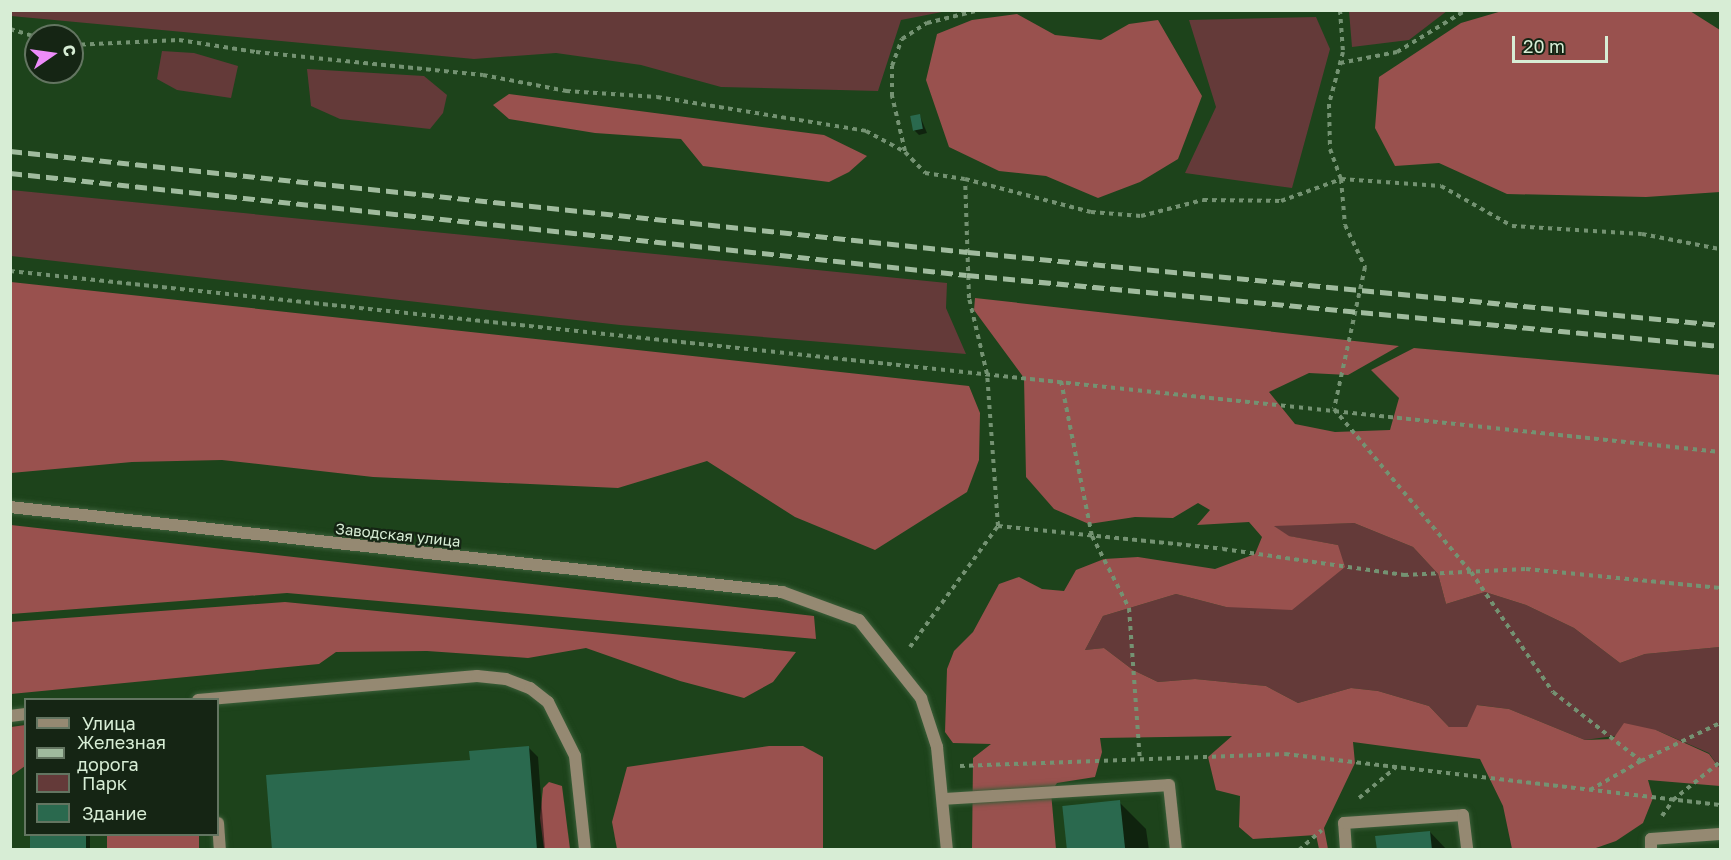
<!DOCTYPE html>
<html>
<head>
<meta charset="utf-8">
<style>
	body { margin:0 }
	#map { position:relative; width:1731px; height:860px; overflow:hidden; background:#1d431b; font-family:"Golos Text",sans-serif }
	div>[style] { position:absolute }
	.green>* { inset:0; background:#643a39 }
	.forest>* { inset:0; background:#99514e; transform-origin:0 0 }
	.shadow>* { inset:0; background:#0007; transform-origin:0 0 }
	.building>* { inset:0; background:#2a694e; transform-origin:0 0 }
	.path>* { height:4px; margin-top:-2px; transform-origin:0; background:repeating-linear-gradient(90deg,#749272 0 4.5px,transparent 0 9px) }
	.roads { filter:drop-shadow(0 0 2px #3b5e39) drop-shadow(0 0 2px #3b5e39) }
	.service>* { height:12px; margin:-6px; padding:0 6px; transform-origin:6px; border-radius:6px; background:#958972 }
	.minor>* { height:12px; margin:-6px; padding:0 6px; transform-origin:6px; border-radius:6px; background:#958972 }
	.rail>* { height:4.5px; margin-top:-2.25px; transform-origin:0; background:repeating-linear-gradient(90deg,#a0bb9e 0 12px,transparent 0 18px) }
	span { translate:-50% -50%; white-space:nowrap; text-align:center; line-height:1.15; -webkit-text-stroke:4.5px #152514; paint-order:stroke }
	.street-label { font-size:15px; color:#d7edd5 }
	.frame { position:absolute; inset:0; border:12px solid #d7edd5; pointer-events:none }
	.legend { position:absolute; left:24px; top:698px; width:195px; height:138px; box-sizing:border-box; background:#152514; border:2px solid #637561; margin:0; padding:8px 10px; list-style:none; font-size:18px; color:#d7edd5 }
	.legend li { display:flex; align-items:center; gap:12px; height:30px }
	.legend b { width:30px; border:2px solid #637561 }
	.north { position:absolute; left:24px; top:24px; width:60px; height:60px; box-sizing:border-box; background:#152514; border:2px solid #637561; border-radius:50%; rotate:77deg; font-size:16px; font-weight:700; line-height:24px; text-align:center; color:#d7edd5 }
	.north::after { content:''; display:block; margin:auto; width:21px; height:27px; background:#ed8cfa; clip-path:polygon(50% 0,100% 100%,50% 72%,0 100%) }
	.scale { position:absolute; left:1512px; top:36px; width:96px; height:27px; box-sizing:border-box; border:3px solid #d7edd5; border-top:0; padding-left:8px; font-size:18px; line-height:21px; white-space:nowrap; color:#d7edd5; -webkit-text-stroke:4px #152514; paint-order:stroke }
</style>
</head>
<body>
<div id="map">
	<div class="green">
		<div style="clip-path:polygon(10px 11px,11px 10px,947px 11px,901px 20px,878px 91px,721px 87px,641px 65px,556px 53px,474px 59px,11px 16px)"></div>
		<div style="clip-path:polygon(1349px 11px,1349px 10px,1447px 11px,1409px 40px,1352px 47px)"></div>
		<div style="clip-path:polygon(1316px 17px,1330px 49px,1292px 188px,1185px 173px,1216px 107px,1189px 20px)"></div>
		<div style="clip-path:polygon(162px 51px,194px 53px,238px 66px,231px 98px,177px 90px,157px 79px)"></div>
		<div style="clip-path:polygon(307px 69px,424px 76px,447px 95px,443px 113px,430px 129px,340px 119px,311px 106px)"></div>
		<div style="clip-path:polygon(11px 190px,947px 283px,946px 308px,966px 354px,620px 325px,11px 256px)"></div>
		<div style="clip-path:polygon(1354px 523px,1413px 547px,1438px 574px,1446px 604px,1485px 592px,1526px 605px,1574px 628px,1620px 663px,1645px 654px,1720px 647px,1720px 769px,1709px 753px,1656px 730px,1585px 740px,1509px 709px,1478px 705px,1467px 727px,1449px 727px,1429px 706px,1378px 691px,1351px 688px,1298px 703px,1266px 686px,1195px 679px,1158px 682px,1133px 670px,1104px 648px,1085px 650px,1103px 616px,1176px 594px,1226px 607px,1338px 545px,1288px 536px,1272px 525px)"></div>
	</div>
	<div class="forest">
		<div style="clip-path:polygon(1502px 11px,1690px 11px,1720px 30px,1720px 192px,1646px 197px,1507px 194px,1439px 163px,1395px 166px,1375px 128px,1379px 77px,1461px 23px)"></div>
		<div style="clip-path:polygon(1017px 14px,1055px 35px,1101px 40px,1129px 24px,1158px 20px,1202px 96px,1178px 159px,1140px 182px,1098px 198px,1046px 176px,999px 171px,949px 147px,926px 80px,937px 34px,972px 20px)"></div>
		<div style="clip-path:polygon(509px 94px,824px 135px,867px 156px,849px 172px,829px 182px,703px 166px,681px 139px,595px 133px,509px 119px,493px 105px)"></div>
		<div style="clip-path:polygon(11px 282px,969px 386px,980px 413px,979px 460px,967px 492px,875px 550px,795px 517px,707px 461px,618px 488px,373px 477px,222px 460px,132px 462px,11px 473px)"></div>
		<div style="clip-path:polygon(975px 298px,1399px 346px,1348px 375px,1309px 373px,1269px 392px,1295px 424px,1335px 432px,1390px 430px,1399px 398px,1371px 370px,1414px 348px,1720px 375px,1720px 647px,1645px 654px,1620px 663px,1574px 628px,1526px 605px,1485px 592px,1446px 604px,1438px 574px,1413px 547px,1354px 523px,1274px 526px,1289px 536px,1338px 545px,1345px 567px,1292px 610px,1226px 607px,1176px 594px,1103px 616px,1085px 650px,1104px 648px,1133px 670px,1158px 682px,1195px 679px,1266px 686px,1298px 703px,1351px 688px,1378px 691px,1429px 706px,1449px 727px,1467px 727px,1477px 705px,1509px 709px,1585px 740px,1613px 739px,1624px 723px,1656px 730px,1709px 754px,1720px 769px,1720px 786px,1648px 780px,1653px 798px,1643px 823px,1616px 841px,1593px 849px,1512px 849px,1503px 806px,1480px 759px,1353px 742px,1355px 763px,1324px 828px,1328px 849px,1319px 849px,1316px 835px,1253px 839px,1239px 827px,1240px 796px,1216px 790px,1208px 757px,1232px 736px,1100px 738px,1102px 752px,1095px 777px,1057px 783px,1051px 792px,1056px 849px,972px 849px,973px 758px,991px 744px,953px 743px,945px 732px,947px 669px,954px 651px,973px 632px,999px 584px,1019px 577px,1042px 589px,1064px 591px,1076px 570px,1104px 559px,1138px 557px,1215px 569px,1255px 554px,1262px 537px,1249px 522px,1197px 525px,1210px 510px,1198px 503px,1173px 518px,1135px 517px,1089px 524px,1054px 509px,1026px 477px,1024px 378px,974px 310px)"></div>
		<div style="clip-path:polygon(11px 525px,814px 616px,816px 639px,287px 593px,11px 614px)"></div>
		<div style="clip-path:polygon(285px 602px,796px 652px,773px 682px,744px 698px,680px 681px,586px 648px,528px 658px,427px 651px,336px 652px,319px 664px,11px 694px,11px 622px)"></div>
		<div style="clip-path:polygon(25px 725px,25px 766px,11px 776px,11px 727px)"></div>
		<div style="clip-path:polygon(769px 746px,803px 746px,823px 757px,823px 849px,617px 849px,612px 822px,627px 767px)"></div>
		<div style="clip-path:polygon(549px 782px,562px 786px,570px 849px,544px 849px,540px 818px,543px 788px)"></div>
		<div style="left:107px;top:835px;width:92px;height:14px"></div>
	</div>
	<div class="shadow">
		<div style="clip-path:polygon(920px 116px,927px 133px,919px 135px,914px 130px)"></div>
		<div style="clip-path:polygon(529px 748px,538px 757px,545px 850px,274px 850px,471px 762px)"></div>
		<div style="clip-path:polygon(1119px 802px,1146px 829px,1149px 850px,1068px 850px)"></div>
		<div style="clip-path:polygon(1430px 832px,1447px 850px,1378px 850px)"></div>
		<div style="left:32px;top:834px;width:58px;height:16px"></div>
	</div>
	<div class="building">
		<div style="left:920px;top:114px;width:15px;height:10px;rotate:79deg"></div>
		<div style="clip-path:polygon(529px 746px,537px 850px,272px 850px,266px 775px,470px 760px,469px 751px)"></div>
		<div style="left:1120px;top:800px;width:50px;height:58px;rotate:84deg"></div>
		<div style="clip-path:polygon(1430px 831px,1432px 850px,1377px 850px,1375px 836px)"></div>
		<div style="left:30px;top:834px;width:56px;height:16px"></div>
	</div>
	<div class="path">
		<div style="left:1340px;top:10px;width:42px;rotate:85.9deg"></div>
		<div style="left:1343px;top:52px;width:54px;rotate:105.1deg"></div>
		<div style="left:1329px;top:104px;width:45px;rotate:88.7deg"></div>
		<div style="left:1330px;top:149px;width:32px;rotate:70deg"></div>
		<div style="left:1341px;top:179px;width:46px;rotate:85deg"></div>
		<div style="left:1345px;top:225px;width:47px;rotate:64.5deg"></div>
		<div style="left:1365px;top:267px;width:145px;rotate:102.3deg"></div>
		<div style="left:1334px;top:409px;width:213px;rotate:50deg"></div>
		<div style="left:1471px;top:572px;width:145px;rotate:55.7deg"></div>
		<div style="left:1553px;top:692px;width:112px;rotate:38.1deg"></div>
		<div style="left:1641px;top:761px;width:88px;rotate:-25.7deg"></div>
		<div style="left:10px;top:29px;width:27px;rotate:17deg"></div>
		<div style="left:72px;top:45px;width:107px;rotate:-2.7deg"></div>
		<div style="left:179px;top:40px;width:78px;rotate:8.9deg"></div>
		<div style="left:256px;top:52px;width:228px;rotate:5.8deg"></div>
		<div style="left:483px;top:75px;width:85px;rotate:10.9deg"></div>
		<div style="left:566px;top:91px;width:91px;rotate:3.8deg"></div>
		<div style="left:657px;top:97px;width:212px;rotate:9.2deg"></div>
		<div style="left:866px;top:131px;width:44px;rotate:28.3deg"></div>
		<div style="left:905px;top:152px;width:29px;rotate:46deg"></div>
		<div style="left:925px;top:173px;width:40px;rotate:8.5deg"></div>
		<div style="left:965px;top:179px;width:130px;rotate:14.7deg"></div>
		<div style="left:1091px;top:212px;width:50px;rotate:4.6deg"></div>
		<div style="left:1141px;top:216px;width:64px;rotate:-14.5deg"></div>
		<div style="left:1203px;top:200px;width:78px;rotate:0.7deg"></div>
		<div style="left:1281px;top:201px;width:64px;rotate:-20.1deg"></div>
		<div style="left:1341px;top:179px;width:100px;rotate:4deg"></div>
		<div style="left:1441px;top:186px;width:81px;rotate:29.4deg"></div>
		<div style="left:1512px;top:226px;width:130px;rotate:3.5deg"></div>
		<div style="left:1642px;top:234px;width:79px;rotate:10.9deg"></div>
		<div style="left:1340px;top:63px;width:58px;rotate:-10.9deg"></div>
		<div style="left:1397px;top:52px;width:81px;rotate:-31.3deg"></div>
		<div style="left:905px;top:151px;width:57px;rotate:-103.3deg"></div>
		<div style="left:892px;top:96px;width:30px;rotate:-90deg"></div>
		<div style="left:892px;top:66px;width:29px;rotate:-70deg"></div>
		<div style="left:902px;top:39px;width:30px;rotate:-33deg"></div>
		<div style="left:927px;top:23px;width:54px;rotate:-14deg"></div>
		<div style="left:10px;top:271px;width:1720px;rotate:6.04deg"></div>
		<div style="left:1061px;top:381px;width:158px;rotate:78.7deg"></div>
		<div style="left:1092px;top:536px;width:81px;rotate:62.8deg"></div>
		<div style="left:1129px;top:608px;width:152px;rotate:85.9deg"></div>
		<div style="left:998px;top:526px;width:226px;rotate:5.8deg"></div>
		<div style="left:1223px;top:549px;width:183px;rotate:8.2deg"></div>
		<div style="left:1404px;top:575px;width:122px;rotate:-2.8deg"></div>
		<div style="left:1526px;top:569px;width:195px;rotate:5.6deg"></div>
		<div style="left:910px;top:647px;width:150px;rotate:-54deg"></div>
		<div style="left:998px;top:526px;width:152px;rotate:-94.1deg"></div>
		<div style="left:987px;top:374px;width:78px;rotate:-103.3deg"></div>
		<div style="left:969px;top:298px;width:119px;rotate:-91.9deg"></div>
		<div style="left:960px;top:766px;width:325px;rotate:-2.1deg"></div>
		<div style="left:1285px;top:754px;width:438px;rotate:6.7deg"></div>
		<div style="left:1590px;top:790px;width:59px;rotate:-29.6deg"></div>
		<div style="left:1359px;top:798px;width:47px;rotate:-39.8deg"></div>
		<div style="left:1662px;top:816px;width:19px;rotate:-55deg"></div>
		<div style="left:1673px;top:800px;width:60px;rotate:-39deg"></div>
		<div style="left:1299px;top:850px;width:30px;rotate:-41deg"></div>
	</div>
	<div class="roads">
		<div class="service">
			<div style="left:198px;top:700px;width:280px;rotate:-4.9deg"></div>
			<div style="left:477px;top:676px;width:29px;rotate:6deg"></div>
			<div style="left:506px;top:679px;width:26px;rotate:21deg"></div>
			<div style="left:530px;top:688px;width:23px;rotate:38deg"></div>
			<div style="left:548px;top:702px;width:60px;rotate:63.4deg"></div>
			<div style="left:575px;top:756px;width:95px;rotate:83.9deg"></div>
			<div style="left:10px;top:716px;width:16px;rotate:-7deg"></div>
			<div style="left:943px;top:799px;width:226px;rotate:-3.5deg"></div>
			<div style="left:1169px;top:785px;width:65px;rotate:83.9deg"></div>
			<div style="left:218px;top:823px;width:27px;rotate:86deg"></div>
			<div style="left:1346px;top:850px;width:27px;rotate:-94deg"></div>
			<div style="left:1344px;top:823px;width:119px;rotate:-3.8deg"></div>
			<div style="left:1463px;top:815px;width:35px;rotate:83deg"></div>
			<div style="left:1651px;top:850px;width:11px;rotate:-90deg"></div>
			<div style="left:1651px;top:839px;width:69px;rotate:-4.1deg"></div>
		</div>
		<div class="minor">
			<div style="left:10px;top:507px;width:777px;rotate:6.28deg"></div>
			<div style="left:782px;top:592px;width:82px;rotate:20deg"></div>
			<div style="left:859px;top:620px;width:100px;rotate:51.5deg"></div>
			<div style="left:921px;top:698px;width:52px;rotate:71.9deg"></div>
			<div style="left:937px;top:747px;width:103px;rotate:84.5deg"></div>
		</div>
	</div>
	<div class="rail">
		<div style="left:10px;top:151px;width:963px;rotate:6.02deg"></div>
		<div style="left:968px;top:252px;width:756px;rotate:5.54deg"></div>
		<div style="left:10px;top:173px;width:962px;rotate:6.08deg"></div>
		<div style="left:967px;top:275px;width:756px;rotate:5.39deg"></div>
	</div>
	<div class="street-label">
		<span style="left:398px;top:535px;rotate:6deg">Заводская улица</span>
	</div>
	<div class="frame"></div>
	<ul class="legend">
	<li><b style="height:8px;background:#958972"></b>Улица</li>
	<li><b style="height:8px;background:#a0bb9e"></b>Железная дорога</li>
	<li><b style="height:16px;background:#643a39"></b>Парк</li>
	<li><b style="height:16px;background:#2a694e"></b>Здание</li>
	</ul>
	<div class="north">С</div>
	<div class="scale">20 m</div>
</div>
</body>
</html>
